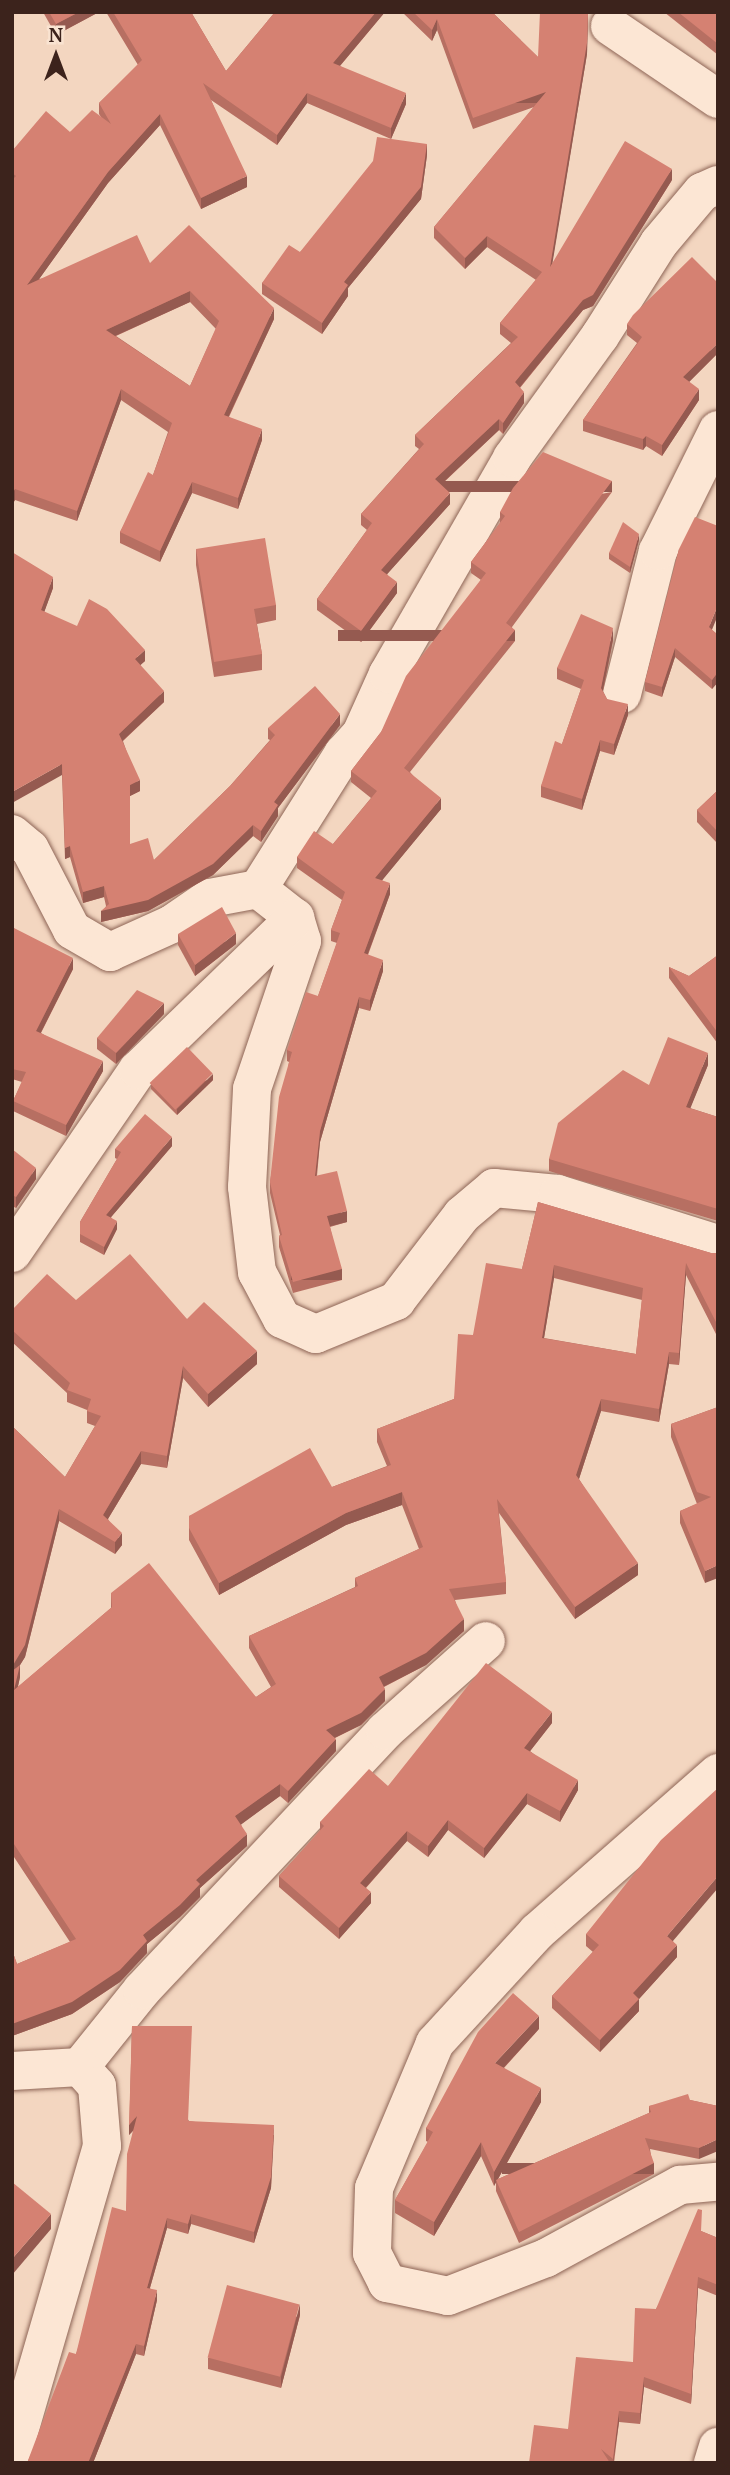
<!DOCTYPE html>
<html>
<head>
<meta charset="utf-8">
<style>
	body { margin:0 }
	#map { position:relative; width:730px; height:2475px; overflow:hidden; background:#f3d6c0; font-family:"PT Serif",serif }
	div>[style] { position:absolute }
	.roads { filter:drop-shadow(0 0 2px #8e6556) drop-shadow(0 0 2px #8e6556) }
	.minor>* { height:38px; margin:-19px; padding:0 19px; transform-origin:19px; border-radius:19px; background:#fce6d4 }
	.wall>* { inset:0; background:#b76f62 }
	.shaded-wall>* { inset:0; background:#955a50; transform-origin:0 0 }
	.building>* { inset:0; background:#d58172; transform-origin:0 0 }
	span { translate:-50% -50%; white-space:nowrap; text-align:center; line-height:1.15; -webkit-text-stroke:5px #f9e3d1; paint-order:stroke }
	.frame { position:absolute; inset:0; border:14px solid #3c231c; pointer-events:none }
	.north { position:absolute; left:21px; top:21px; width:70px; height:70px; -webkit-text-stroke:5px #f9e3d1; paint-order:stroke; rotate:0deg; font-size:19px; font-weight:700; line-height:28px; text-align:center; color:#3c231c }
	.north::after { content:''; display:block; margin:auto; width:24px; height:32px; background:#3c231c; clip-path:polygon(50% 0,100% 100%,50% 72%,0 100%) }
</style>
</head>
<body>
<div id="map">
	<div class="roads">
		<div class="minor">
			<div style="left:610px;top:26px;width:130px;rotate:34.1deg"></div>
			<div style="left:622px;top:694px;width:147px;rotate:-75.9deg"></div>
			<div style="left:658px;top:551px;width:135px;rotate:-63.6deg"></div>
			<div style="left:12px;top:834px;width:23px;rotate:40deg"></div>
			<div style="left:30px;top:849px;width:91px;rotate:62.6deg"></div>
			<div style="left:72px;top:930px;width:44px;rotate:30.1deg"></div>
			<div style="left:110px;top:952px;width:68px;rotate:-24.3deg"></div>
			<div style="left:172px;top:924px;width:46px;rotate:-34.4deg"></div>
			<div style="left:210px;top:898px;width:49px;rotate:-10.6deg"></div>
			<div style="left:258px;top:889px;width:47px;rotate:38.1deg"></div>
			<div style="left:295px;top:918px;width:24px;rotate:73deg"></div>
			<div style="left:302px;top:941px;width:156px;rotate:108.7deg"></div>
			<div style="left:252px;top:1089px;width:98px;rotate:92.9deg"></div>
			<div style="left:247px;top:1187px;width:86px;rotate:83.3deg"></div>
			<div style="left:257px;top:1272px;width:53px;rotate:62deg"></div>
			<div style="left:282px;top:1319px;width:37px;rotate:24deg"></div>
			<div style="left:316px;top:1334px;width:87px;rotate:-22.4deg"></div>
			<div style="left:396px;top:1301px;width:108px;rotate:-52.5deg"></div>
			<div style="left:462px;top:1215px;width:42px;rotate:-40.2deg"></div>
			<div style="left:494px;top:1188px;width:64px;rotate:5.4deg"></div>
			<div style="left:558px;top:1194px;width:168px;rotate:17.4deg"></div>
			<div style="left:258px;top:889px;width:160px;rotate:-57.8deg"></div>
			<div style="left:343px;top:754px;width:27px;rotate:-48deg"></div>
			<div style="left:361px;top:734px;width:66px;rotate:-65.8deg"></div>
			<div style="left:388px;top:674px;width:249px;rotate:-60.1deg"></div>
			<div style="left:512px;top:458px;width:150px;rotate:-54.2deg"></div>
			<div style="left:600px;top:336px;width:110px;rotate:-57.6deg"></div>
			<div style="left:659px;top:243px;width:67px;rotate:-49.9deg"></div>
			<div style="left:702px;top:192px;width:17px;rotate:-24deg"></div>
			<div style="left:12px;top:1253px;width:222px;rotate:-55.5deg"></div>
			<div style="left:138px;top:1070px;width:219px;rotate:-44.1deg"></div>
			<div style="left:718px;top:1773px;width:241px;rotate:138.7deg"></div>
			<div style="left:537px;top:1932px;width:151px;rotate:132.6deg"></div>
			<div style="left:435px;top:2043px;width:157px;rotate:112.8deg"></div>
			<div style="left:374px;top:2188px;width:65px;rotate:91.8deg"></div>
			<div style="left:372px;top:2253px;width:34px;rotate:63deg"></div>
			<div style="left:387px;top:2283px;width:62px;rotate:12deg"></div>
			<div style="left:448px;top:2296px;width:105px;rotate:-21.2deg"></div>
			<div style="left:546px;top:2258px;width:153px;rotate:-28.6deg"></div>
			<div style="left:680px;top:2185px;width:38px;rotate:-5deg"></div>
			<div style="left:80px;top:2067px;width:99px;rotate:-51.2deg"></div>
			<div style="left:142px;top:1990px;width:355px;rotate:-46.8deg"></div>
			<div style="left:385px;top:1731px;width:135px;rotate:-41.7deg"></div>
			<div style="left:12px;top:2071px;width:68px;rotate:-3.4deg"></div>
			<div style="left:80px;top:2067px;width:25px;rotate:48deg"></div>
			<div style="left:97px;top:2086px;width:60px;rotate:85.2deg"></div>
			<div style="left:102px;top:2146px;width:323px;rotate:106.2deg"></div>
			<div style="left:713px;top:2463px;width:17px;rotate:-73deg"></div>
		</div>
	</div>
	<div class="wall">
		<div style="clip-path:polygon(43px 12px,99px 12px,56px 35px)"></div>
		<div style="clip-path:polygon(evenodd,106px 12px,191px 12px,226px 71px,275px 12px,385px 12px,340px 66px,406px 104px,391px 139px,307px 103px,277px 145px,211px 100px,247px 187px,201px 209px,160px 125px,108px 183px,39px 279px,150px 263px,274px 319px,229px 417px,262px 440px,238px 509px,192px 493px,160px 562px,120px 543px,120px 532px,153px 475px,168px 432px,121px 400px,77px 521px,15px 500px,12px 505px,12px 151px,70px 132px,101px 117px,99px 114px,99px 103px,138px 65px,106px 12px,190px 302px,216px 329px,190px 386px,116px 336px,190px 302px)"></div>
		<div style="clip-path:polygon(402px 12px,492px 12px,538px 57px,588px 12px,587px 54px,552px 263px,672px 180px,593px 306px,583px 310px,520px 388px,524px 403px,503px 434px,499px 430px,441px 485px,450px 504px,387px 574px,397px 593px,361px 642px,317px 610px,317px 599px,367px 530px,361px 525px,361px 514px,419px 449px,415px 446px,415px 435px,511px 343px,500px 334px,500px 323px,536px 280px,487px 247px,465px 269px,434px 238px,434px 227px,534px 107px,473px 129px,437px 30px,432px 41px)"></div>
		<div style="clip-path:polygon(664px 12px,718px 12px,718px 55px)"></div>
		<div style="clip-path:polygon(427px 155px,421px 199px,348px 288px,348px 296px,322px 334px,262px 294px,262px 283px,300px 252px)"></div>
		<div style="clip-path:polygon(627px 324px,718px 353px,689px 382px,699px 400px,662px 456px,646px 446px,643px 450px,583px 431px,583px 420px,637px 343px,627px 335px)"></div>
		<div style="clip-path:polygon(612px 492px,512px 627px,515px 641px,410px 772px,441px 809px,382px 880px,390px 894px,368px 955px,383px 971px,370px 1011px,359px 1008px,320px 1142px,317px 1176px,347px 1222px,330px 1227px,342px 1280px,293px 1293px,279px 1247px,279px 1236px,280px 1235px,270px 1193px,270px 1182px,289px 1062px,287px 1061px,287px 1050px,318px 996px,337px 943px,331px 941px,331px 930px,342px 900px,297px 868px,297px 857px,333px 844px,371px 798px,351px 782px,351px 771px,381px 732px,481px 580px,471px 573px,471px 562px,500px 523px,500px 512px)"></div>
		<div style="clip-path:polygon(639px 540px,630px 573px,609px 559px,609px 553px)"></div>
		<div style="clip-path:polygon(196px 549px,276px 605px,276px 620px,257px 624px,262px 654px,262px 670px,214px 677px,196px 565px)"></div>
		<div style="clip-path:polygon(679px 549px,712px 630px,718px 635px,718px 682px,712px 689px,675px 657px,662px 697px,645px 691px,645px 682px)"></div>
		<div style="clip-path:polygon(12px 552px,53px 588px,44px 612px,145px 661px,140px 665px,164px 702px,123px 741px,140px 791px,130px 796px,130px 844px,154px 860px,230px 786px,270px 740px,268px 739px,268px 728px,340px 725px,278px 808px,278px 816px,261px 842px,253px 836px,213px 875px,148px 911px,101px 922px,106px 906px,104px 897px,83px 903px,70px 857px,65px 859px,62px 775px)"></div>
		<div style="clip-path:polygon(613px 640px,603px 691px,607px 699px,628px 715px,614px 755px,600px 751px,582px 810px,541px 797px,541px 786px,562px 744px,581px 689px,557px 679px,557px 668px)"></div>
		<div style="clip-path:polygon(718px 790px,718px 844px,697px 822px,697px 810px)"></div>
		<div style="clip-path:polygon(12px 927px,73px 969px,41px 1033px,103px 1071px,66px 1136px,13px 1111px,13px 1101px,22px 1082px,12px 1079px)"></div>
		<div style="clip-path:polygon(178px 934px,236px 944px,195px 976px,178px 945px)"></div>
		<div style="clip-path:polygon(718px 955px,718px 1044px,669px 978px,669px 967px,689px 976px)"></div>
		<div style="clip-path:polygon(164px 1014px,116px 1064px,97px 1049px,97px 1038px)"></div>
		<div style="clip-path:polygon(708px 1065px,690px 1108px,718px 1117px,718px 1221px,549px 1171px,549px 1159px,649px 1085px)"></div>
		<div style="clip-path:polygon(213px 1080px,177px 1115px,151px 1089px,151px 1084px)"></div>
		<div style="clip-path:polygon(172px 1146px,111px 1217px,117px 1229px,104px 1255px,80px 1242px,80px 1222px,117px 1159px,115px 1158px,115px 1149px)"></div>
		<div style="clip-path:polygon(12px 1149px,36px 1179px,16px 1208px,12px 1206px)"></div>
		<div style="clip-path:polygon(evenodd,538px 1202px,711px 1253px,718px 1253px,718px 1338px,686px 1275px,679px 1365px,669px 1364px,659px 1422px,601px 1411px,579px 1479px,638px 1575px,575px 1619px,499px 1513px,506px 1582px,506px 1594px,455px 1600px,464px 1631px,426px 1665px,384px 1687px,385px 1701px,361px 1725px,335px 1738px,336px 1751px,288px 1803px,280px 1796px,241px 1824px,247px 1846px,200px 1888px,200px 1897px,180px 1917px,147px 1944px,147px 1953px,120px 1982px,72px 2014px,12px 2036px,12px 1950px,17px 1964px,70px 1942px,12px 1854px,12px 1426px,65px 1477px,95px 1426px,87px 1423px,87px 1410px,67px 1402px,67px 1393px,12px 1342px,12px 1310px,76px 1300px,187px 1319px,257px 1364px,208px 1407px,183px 1378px,167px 1468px,141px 1464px,108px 1519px,122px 1545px,115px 1554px,59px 1521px,25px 1657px,20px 1665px,20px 1677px,18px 1687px,111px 1608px,111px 1593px,256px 1697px,271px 1687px,249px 1648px,249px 1636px,355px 1587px,355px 1578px,419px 1549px,402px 1505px,346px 1525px,219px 1595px,189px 1540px,189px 1516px,332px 1487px,387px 1466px,377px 1442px,377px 1429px,454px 1399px,473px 1335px,522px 1269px,538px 1202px,554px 1278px,642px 1300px,636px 1354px,544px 1338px,554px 1278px)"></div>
		<div style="clip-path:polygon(718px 1407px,705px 1583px,680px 1523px,680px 1511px,697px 1504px,671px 1437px,671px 1424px)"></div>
		<div style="clip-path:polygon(552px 1723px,530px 1751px,578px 1790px,560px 1822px,527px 1804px,484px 1858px,448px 1830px,428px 1857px,407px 1841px,366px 1888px,371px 1903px,339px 1939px,279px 1887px,279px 1876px,320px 1831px,320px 1822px,388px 1786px)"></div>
		<div style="clip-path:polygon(586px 1934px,673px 1941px,677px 1957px,639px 1999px,639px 2011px,600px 2052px,552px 2008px,552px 1996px,593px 1952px,586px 1946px)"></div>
		<div style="clip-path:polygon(132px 2026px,189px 2121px,274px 2135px,271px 2188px,254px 2243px,191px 2224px,188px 2234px,167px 2228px,150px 2288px,157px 2300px,144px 2356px,136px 2354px,93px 2463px,27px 2463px,76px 2354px,126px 2211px,133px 2131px,129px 2135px)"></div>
		<div style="clip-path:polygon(539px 2029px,504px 2068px,541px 2102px,498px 2179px,649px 2113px,649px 2106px,690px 2100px,718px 2106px,699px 2159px,650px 2149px,654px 2174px,519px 2243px,496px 2191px,496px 2182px,494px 2186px,481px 2156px,434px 2236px,395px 2213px,395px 2200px,428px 2142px,426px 2141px,426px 2128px)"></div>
		<div style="clip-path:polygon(701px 2231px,718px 2238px,718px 2296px,698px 2288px,691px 2404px,644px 2387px,640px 2424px,619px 2422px,614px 2463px,529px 2463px,568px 2429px,633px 2362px,656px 2309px)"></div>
		<div style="clip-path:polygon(300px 2315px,281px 2388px,208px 2369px,208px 2358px)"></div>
	</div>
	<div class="shaded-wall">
		<div style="clip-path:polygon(79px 12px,99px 12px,56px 35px,56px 24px)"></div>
		<div style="clip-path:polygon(376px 12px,385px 12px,333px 74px,333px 63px)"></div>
		<div style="clip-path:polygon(588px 12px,587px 54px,550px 278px,550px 267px)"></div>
		<div style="clip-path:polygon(437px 19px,437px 30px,432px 41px,432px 30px)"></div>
		<div style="left:546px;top:92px;width:11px;height:77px;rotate:90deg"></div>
		<div style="clip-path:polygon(307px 93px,307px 103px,277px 145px,277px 135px)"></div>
		<div style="clip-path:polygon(406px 93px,406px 104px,391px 139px,391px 128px)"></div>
		<div style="clip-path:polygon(160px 114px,160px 125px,108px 183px,27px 296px,27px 285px,108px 172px)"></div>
		<div style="clip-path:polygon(427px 144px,427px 155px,421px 199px,348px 288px,348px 296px,322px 334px,322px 323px,344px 282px)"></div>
		<div style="clip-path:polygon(672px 169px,672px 180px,593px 306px,583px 310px,515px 393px,515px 382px)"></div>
		<div style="clip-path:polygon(247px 176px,247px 187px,201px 209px,201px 198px)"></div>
		<div style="clip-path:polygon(487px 236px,487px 247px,465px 269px,465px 258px)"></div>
		<div style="clip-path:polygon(190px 291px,190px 302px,106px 340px,106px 330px)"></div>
		<div style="clip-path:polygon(274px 308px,274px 319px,224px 426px,224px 415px)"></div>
		<div style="clip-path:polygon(718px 343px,718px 353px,683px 388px,683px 377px)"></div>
		<div style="clip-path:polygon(121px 389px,121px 400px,77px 521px,77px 511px)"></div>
		<div style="clip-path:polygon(699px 389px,699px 400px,662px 456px,662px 445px)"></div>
		<div style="clip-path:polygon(524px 392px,524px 403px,503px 434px,503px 423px)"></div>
		<div style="clip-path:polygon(499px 419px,499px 430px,435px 490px,435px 479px)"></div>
		<div style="clip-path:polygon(262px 429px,262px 440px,238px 509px,238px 498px)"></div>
		<div style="clip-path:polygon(646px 436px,646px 446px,643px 450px,643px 439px)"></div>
		<div style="left:612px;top:481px;width:11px;height:177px;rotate:90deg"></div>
		<div style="clip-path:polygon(192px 482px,192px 493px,160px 562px,160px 551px)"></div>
		<div style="clip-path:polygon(15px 489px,15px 500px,12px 505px,12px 494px)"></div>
		<div style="clip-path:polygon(450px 493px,450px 504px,381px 581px,381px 570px)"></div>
		<div style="clip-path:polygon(639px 534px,639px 540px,630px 573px,630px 567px)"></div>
		<div style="clip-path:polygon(53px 577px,53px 588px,41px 621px,41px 610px)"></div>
		<div style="clip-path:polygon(397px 582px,397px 593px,361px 642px,361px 631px)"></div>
		<div style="clip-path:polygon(718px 605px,718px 615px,709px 637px,709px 627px)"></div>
		<div style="clip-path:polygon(613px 628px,613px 640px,601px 699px,601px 688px)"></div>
		<div style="left:515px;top:630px;width:11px;height:177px;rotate:90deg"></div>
		<div style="clip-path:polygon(675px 648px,675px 657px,662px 697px,662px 687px)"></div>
		<div style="clip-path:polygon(145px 650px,145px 661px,135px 670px,135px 659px)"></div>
		<div style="clip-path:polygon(718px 672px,718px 682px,712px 689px,712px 680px)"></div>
		<div style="clip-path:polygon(164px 691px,164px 702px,119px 744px,119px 734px)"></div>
		<div style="clip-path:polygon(628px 704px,628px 715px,614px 755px,614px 744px)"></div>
		<div style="clip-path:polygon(340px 714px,340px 725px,278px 808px,278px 816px,261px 842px,261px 831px,274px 802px)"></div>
		<div style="clip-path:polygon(600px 740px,600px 751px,582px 810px,582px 799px)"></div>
		<div style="clip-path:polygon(62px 764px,62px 775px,12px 803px,12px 792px)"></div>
		<div style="clip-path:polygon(140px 780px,140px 791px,130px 796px,130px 785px)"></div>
		<div style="clip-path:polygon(441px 798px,441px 809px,375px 889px,375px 878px)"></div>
		<div style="clip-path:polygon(253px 825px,253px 836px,213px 875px,148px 911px,101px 922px,101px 911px)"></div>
		<div style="clip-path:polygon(70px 846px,70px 857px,65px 859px,65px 848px)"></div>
		<div style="clip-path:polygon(390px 883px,390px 894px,364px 964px,364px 953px)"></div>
		<div style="clip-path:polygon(104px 886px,104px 897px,83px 903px,83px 892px)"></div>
		<div style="clip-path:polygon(236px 933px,236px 944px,195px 976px,195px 965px)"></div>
		<div style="clip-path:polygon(73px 958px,73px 969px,36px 1042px,36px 1031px)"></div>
		<div style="clip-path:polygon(383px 960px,383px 971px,370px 1011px,370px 1000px)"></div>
		<div style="clip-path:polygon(359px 997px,359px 1008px,320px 1142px,315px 1187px,315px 1176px,320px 1131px)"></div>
		<div style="clip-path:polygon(164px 1003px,164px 1014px,116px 1064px,116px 1053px)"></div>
		<div style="clip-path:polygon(708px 1053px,708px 1065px,686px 1119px,686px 1107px)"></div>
		<div style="clip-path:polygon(103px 1061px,103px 1071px,66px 1136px,66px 1125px)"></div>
		<div style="clip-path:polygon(213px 1074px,213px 1080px,177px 1115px,177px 1109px)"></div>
		<div style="clip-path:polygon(172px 1137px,172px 1146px,106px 1223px,106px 1215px)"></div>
		<div style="clip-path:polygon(36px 1168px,36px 1179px,16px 1208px,16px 1197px)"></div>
		<div style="clip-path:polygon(347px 1211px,347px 1222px,327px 1227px,327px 1216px)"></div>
		<div style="clip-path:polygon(117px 1221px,117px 1229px,104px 1255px,104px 1247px)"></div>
		<div style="clip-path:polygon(686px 1263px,686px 1275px,679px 1365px,679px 1353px)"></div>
		<div style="clip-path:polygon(554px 1265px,554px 1278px,542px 1350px,542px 1338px)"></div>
		<div style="left:342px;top:1269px;width:11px;height:51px;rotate:90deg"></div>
		<div style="clip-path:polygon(257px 1351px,257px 1364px,208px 1407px,208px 1394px)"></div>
		<div style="clip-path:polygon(669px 1352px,669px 1364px,659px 1422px,659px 1409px)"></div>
		<div style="clip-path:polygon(183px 1366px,183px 1378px,167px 1468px,167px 1456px)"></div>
		<div style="clip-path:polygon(601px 1399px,601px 1411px,576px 1488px,576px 1475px)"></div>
		<div style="clip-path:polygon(141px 1451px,141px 1464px,103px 1527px,103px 1515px)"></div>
		<div style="clip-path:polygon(402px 1492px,402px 1505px,346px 1525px,219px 1595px,219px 1583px,346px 1513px)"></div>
		<div style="clip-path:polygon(59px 1509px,59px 1521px,25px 1657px,20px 1665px,20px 1677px,14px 1703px,12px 1667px)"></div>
		<div style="clip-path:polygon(122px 1533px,122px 1545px,115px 1554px,115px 1542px)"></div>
		<div style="clip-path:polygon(638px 1563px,638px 1575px,575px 1619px,575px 1607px)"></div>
		<div style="clip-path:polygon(718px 1565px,718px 1578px,705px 1583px,705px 1571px)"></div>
		<div style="clip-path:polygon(464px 1619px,464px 1631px,426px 1665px,379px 1689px,379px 1677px)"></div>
		<div style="clip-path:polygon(385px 1689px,385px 1701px,361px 1725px,326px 1742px,326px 1730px)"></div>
		<div style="clip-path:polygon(552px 1712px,552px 1723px,524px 1759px,524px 1748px)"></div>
		<div style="clip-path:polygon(336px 1739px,336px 1751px,288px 1803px,288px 1791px)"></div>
		<div style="clip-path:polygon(578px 1780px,578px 1790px,560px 1822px,560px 1811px)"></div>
		<div style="clip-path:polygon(280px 1784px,280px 1796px,235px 1829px,235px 1816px)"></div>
		<div style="clip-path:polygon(527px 1793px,527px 1804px,484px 1858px,484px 1848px)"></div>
		<div style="clip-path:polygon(448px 1820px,448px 1830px,428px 1857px,428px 1846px)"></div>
		<div style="clip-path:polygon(407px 1831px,407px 1841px,360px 1894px,360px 1883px)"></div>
		<div style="clip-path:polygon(247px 1834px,247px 1846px,200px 1888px,200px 1897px,180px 1917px,147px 1944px,147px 1953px,120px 1982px,72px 2014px,12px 2036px,12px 2024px,143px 1935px,196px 1880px)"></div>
		<div style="clip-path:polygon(718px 1876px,718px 1888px,667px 1948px,667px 1936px)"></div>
		<div style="clip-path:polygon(371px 1892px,371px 1903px,339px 1939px,339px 1928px)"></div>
		<div style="clip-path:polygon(677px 1945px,677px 1957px,639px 1999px,639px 2011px,600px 2052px,600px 2040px,633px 1993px)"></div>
		<div style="clip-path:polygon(539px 2016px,539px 2029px,495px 2077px,495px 2063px)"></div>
		<div style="clip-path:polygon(541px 2088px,541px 2102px,494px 2186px,494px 2172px)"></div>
		<div style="clip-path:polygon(137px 2116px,137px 2126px,129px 2135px,129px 2125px)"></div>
		<div style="clip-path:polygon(274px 2125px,271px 2188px,254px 2243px,254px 2232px)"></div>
		<div style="clip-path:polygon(718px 2139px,718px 2151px,699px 2159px,699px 2148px)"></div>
		<div style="clip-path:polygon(481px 2142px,481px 2156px,434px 2236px,434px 2222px)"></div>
		<div style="left:654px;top:2163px;width:11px;height:152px;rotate:90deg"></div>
		<div style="clip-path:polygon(51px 2214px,51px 2229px,12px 2275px,12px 2259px)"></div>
		<div style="clip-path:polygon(191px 2214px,191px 2224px,188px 2234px,188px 2224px)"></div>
		<div style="clip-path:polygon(167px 2218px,167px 2228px,147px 2298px,147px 2288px)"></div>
		<div style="clip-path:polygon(698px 2277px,698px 2288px,691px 2404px,691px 2394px)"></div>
		<div style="clip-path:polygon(157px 2290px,157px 2300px,144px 2356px,144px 2346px)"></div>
		<div style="clip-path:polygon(300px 2304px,300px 2315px,281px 2388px,281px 2377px)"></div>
		<div style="clip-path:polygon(136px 2344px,136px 2354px,93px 2463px,88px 2463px)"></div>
		<div style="clip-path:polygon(644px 2377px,644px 2387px,640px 2424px,640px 2413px)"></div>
		<div style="clip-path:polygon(619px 2411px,619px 2422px,613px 2463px,613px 2459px)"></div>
	</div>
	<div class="building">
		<div style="clip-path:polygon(49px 12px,79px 12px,56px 24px)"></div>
		<div style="clip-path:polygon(evenodd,113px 12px,191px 12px,226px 71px,275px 12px,376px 12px,333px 63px,406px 93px,391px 128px,307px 93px,277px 135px,203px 83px,247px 176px,201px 198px,160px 114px,108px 172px,27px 285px,137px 235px,150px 263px,189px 225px,274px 308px,224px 415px,262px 429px,238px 498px,192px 482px,160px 551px,120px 532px,148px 472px,153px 475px,172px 423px,121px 389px,77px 511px,15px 489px,12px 494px,12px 180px,16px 176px,12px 173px,12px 151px,46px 111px,70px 132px,92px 110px,111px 124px,99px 103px,142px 60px,113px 12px,190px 291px,219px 321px,190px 386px,106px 330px,190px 291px)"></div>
		<div style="clip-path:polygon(413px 12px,492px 12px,538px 57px,540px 12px,588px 12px,587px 43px,550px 267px,625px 141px,672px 169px,593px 295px,583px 300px,515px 382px,524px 392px,503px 423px,499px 419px,435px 479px,450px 493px,381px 570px,397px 582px,361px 631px,317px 599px,372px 523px,361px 514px,424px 444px,415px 435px,518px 337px,500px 323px,542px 272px,487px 236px,465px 258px,434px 227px,546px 92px,473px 118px,437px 19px,432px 30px)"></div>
		<div style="clip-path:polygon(678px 12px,718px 12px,718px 44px)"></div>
		<div style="clip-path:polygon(377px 137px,427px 144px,421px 187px,344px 282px,348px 285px,322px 323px,262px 283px,289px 245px,300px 252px,373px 161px)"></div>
		<div style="clip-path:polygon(692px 257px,718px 283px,718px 343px,683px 377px,699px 389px,662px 445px,646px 436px,643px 439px,583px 420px,642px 337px,627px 324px,633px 315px)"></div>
		<div style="clip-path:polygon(543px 452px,612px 481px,506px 623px,515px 630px,404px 768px,441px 798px,375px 878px,390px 883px,364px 953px,383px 960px,370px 1000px,359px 997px,320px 1131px,315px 1176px,337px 1171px,347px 1211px,327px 1216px,342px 1269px,293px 1282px,279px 1236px,282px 1235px,270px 1182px,279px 1097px,292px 1052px,287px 1050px,306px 992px,318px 996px,340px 933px,331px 930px,345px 892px,297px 857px,314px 831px,333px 844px,377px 791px,351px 771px,381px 732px,406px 676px,486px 573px,471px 562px,505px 516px,500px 512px,513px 488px)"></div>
		<div style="clip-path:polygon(695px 517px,718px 526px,718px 605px,709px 627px,718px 635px,718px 672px,712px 680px,675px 648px,662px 687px,645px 682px,679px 549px)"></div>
		<div style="clip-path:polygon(623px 522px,639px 534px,630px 567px,609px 553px)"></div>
		<div style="clip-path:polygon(265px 538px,276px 605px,254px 609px,262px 654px,214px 662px,196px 549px)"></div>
		<div style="clip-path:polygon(12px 552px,53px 577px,41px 610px,77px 626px,89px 599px,107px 609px,145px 650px,135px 659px,164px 691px,119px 734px,140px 780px,130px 785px,130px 844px,148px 838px,154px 860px,230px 786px,275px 735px,268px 728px,315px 686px,340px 714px,274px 802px,278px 805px,261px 831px,253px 825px,213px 864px,148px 900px,101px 911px,109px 904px,104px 886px,83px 892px,70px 846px,65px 848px,62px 764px,12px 792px)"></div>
		<div style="clip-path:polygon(581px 614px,613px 628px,601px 688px,607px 699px,628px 704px,614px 744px,600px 740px,582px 799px,541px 786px,555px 741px,562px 744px,584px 680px,557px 668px)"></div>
		<div style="clip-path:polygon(718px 790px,718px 832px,697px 810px)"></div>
		<div style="clip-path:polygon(222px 907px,236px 933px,195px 965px,178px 934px)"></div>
		<div style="clip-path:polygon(12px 927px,73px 958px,36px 1031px,103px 1061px,66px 1125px,13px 1101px,26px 1072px,12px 1069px)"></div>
		<div style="clip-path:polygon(718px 955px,718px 1033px,669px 967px,689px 976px)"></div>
		<div style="clip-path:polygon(137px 990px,164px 1003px,116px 1053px,97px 1038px)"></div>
		<div style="clip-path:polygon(668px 1037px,708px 1053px,686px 1107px,718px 1117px,718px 1209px,549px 1159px,558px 1123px,623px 1070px,649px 1085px)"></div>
		<div style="left:187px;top:1047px;width:37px;height:52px;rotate:46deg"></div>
		<div style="clip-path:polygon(145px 1114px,172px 1137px,106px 1215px,117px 1221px,104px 1247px,80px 1234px,80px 1222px,121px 1152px,115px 1149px)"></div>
		<div style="clip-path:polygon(12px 1149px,36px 1168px,16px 1197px,12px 1195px)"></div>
		<div style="clip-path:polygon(evenodd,538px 1202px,711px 1253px,718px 1253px,718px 1326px,686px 1263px,679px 1353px,669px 1352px,659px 1409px,601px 1399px,576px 1475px,638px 1563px,575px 1607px,497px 1499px,506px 1582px,449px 1589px,464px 1619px,426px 1653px,379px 1677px,385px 1689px,361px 1713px,326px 1730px,336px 1739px,288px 1791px,280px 1784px,235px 1816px,247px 1834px,196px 1880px,200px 1884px,180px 1905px,143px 1935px,147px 1941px,120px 1970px,72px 2002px,12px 2024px,12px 1950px,17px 1964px,76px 1939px,12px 1841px,12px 1671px,20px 1665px,14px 1690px,112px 1607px,111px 1593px,149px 1563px,256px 1697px,276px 1684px,249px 1636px,358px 1586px,355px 1578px,423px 1547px,402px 1492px,346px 1513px,219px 1583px,189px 1528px,189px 1516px,310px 1448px,332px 1487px,391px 1465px,377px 1429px,454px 1399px,458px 1334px,473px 1335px,486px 1263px,522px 1269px,538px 1202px,554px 1265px,643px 1288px,636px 1354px,542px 1338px,554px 1265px)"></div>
		<div style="clip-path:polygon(130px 1254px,187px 1319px,204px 1302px,257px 1351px,208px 1394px,183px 1366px,167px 1456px,141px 1451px,103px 1515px,122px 1533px,115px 1542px,59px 1509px,25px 1645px,12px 1667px,12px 1426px,65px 1477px,101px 1416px,87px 1411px,91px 1399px,67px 1390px,70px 1383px,12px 1330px,12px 1310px,47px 1274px,76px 1300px)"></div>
		<div style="clip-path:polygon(718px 1407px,718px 1565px,705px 1571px,680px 1511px,711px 1497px,697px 1492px,671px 1424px)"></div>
		<div style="clip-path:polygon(486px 1663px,552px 1712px,524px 1748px,578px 1780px,560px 1811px,527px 1793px,484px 1848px,448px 1820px,428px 1846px,407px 1831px,360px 1883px,371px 1892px,339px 1928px,279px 1876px,324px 1826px,320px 1822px,369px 1769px,388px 1786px)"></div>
		<div style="clip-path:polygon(718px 1788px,718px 1876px,667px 1936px,677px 1945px,633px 1993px,639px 1999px,600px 2040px,552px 1996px,599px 1945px,586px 1934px,661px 1840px)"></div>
		<div style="clip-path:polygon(513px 1993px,539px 2016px,495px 2063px,541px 2088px,494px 2172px,481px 2142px,434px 2222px,395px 2200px,433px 2132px,426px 2128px,478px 2032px)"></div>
		<div style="clip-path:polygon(132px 2026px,192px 2026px,188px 2121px,274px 2125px,271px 2177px,254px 2232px,191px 2214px,188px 2224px,167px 2218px,147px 2288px,157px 2290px,144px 2346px,136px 2344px,88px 2463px,27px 2463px,69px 2352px,76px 2354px,112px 2207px,126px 2211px,127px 2154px,137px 2116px,129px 2125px)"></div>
		<div style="clip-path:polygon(688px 2094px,690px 2100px,718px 2106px,718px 2139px,699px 2148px,645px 2138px,654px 2163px,519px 2232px,496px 2180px,651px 2112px,649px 2106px)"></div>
		<div style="clip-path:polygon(12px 2182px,51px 2214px,12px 2259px)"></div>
		<div style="clip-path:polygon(698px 2209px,702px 2210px,701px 2231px,718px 2238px,718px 2285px,698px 2277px,691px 2394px,644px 2377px,640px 2413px,619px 2411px,613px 2459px,601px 2449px,610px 2463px,529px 2463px,534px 2425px,568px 2429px,576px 2357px,633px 2362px,635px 2308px,656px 2309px)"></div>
		<div style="left:227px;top:2285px;width:75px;height:75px;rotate:15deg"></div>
	</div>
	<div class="frame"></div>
	<div class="north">N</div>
</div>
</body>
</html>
